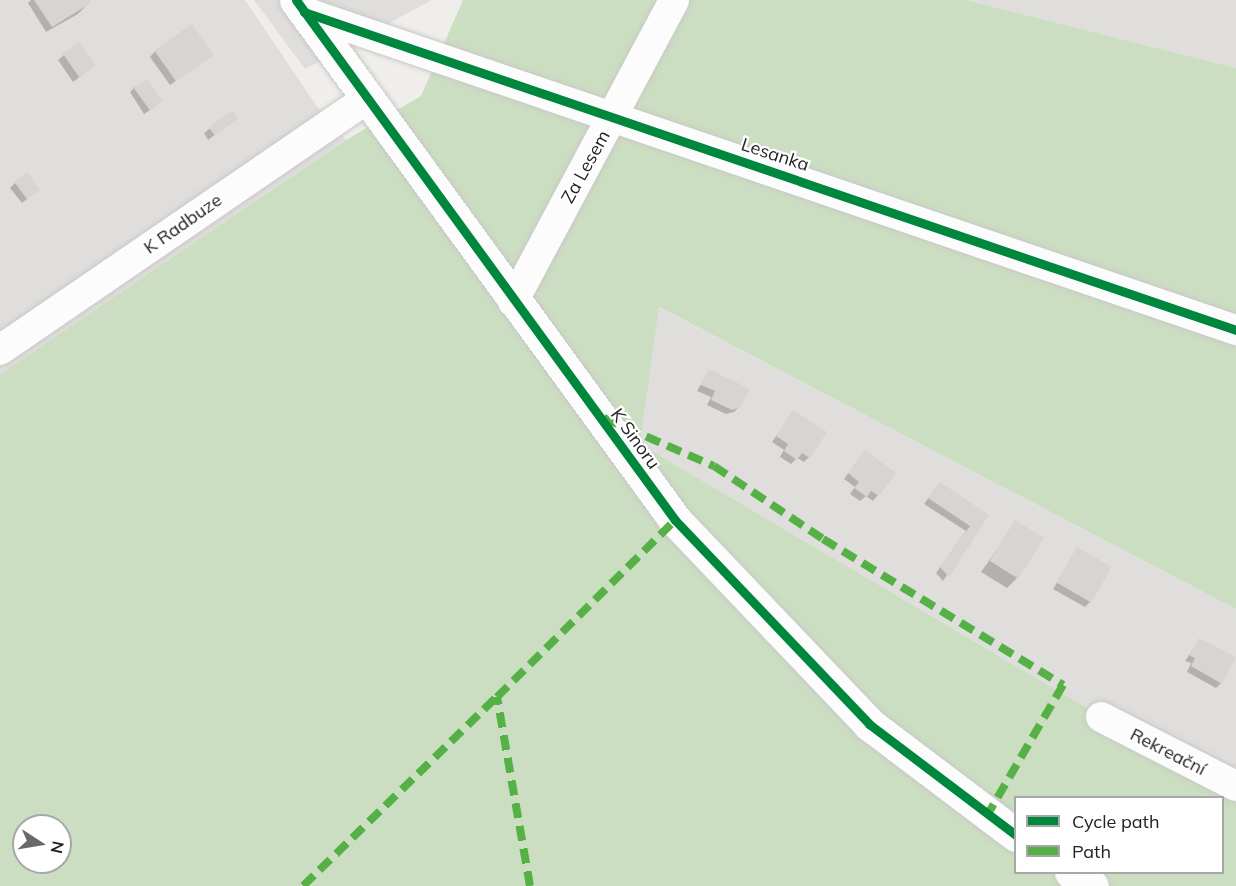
<!DOCTYPE html>
<html>
<head>
<meta charset="utf-8">
<style>
	body { margin:0 }
	#map { position:relative; width:1236px; height:886px; overflow:hidden; background:#f0eeeb; font-family:Mulish,sans-serif }
	div>[style] { position:absolute }
	.residential>* { inset:0; background:#dfdedc }
	.forest>* { inset:0; background:#cbdec1 }
	.shadow>* { inset:0; background:#0003 }
	.building>* { inset:0; background:#d7d4d2; transform-origin:0 0 }
	.roads { filter:drop-shadow(0 0 2px #c9c8c7) drop-shadow(0 0 2px #c9c8c7) }
	.minor>* { height:30px; margin:-15px; padding:0 15px; transform-origin:15px; border-radius:15px; background:#fdfcfc }
	.tertiary>* { height:33px; margin:-16.5px; padding:0 16.5px; transform-origin:16.5px; border-radius:16.5px; background:#fdfcfc }
	.quiet>* { height:8px; margin-top:-4px; transform-origin:0; background:repeating-linear-gradient(90deg,#55b145 0 15px,transparent 0 23px) }
	.cycleway>* { height:9px; margin:-4.5px; padding:0 4.5px; transform-origin:4.5px; border-radius:4.5px; background:#00873e }
	span { translate:-50% -50%; white-space:nowrap; text-align:center; line-height:1.15; -webkit-text-stroke:4.5px #fff; paint-order:stroke }
	.street-label { font-size:18px; color:#222 }
	.legend { position:absolute; left:1014px; top:796px; width:210px; height:78px; box-sizing:border-box; background:#fff; border:2px solid #a7a7a7; margin:0; padding:8px 10px; list-style:none; font-size:18px; color:#222 }
	.legend li { display:flex; align-items:center; gap:12px; height:30px }
	.legend b { width:30px; border:2px solid #a7a7a7 }
	.north { position:absolute; left:12px; top:814px; width:60px; height:60px; box-sizing:border-box; background:#fff; border:2px solid #a7a7a7; border-radius:50%; rotate:102deg; font-size:16px; font-weight:700; line-height:24px; text-align:center; color:#222 }
	.north::after { content:''; display:block; margin:auto; width:21px; height:27px; background:#6a6968; clip-path:polygon(50% 0,100% 100%,50% 72%,0 100%) }
</style>
</head>
<body>
<div id="map">
	<div class="residential">
		<div style="clip-path:polygon(0 0,245px 0,316px 105px,346px 140px,0 374px)"></div>
		<div style="clip-path:polygon(254px 0,432px 0,305px 69px)"></div>
		<div style="clip-path:polygon(967px 0,1236px 0,1236px 68px)"></div>
		<div style="clip-path:polygon(658px 307px,1236px 609px,1236px 796px,640px 444px)"></div>
	</div>
	<div class="forest">
		<div style="clip-path:polygon(evenodd,463px 0,967px 0,1236px 68px,1236px 609px,659px 307px,640px 444px,1236px 796px,1236px 886px,0 886px,0 374px,346px 140px,421px 96px,463px 0,1016px 798px,1222px 798px,1222px 872px,1016px 872px,1016px 798px,463px 0,24px 826px,60px 826px,60px 862px,24px 862px,24px 826px)"></div>
	</div>
	<div class="shadow">
		<div style="clip-path:polygon(31px 0,87px 0,89px 3px,78px 14px,46px 32px,28px 3px)"></div>
		<div style="clip-path:polygon(155px 51px,212px 55px,170px 85px,150px 57px)"></div>
		<div style="clip-path:polygon(64px 55px,94px 66px,73px 82px,58px 60px)"></div>
		<div style="clip-path:polygon(135px 87px,156px 106px,144px 114px,130px 92px)"></div>
		<div style="clip-path:polygon(232px 112px,231px 123px,208px 140px,204px 133px)"></div>
		<div style="clip-path:polygon(15px 183px,38px 190px,22px 203px,10px 188px)"></div>
		<div style="clip-path:polygon(709px 371px,740px 406px,734px 412px,726px 414px,707px 405px,711px 397px,697px 391px)"></div>
		<div style="clip-path:polygon(793px 412px,809px 457px,804px 462px,797px 458px,791px 464px,780px 457px,784px 450px,772px 442px)"></div>
		<div style="clip-path:polygon(860px 457px,894px 474px,873px 501px,866px 496px,860px 501px,850px 494px,855px 487px,844px 479px)"></div>
		<div style="clip-path:polygon(935px 489px,987px 515px,943px 581px,936px 573px,966px 531px,924px 504px)"></div>
		<div style="clip-path:polygon(1016px 522px,1018px 577px,1007px 588px,981px 572px)"></div>
		<div style="clip-path:polygon(1078px 549px,1090px 602px,1085px 607px,1053px 589px)"></div>
		<div style="clip-path:polygon(1199px 640px,1221px 683px,1216px 688px,1187px 672px,1191px 663px,1185px 661px)"></div>
	</div>
	<div class="building">
		<div style="clip-path:polygon(34px 0,89px 0,91px 3px,52px 27px)"></div>
		<div style="left:192px;top:24px;width:38px;height:46px;rotate:55deg"></div>
		<div style="left:79px;top:42px;width:29px;height:20px;rotate:55deg"></div>
		<div style="left:147px;top:79px;width:27px;height:16px;rotate:54deg"></div>
		<div style="left:232px;top:110px;width:10px;height:29px;rotate:53deg"></div>
		<div style="left:27px;top:172px;width:22px;height:16px;rotate:54deg"></div>
		<div style="clip-path:polygon(709px 369px,750px 389px,741px 407px,732px 410px,711px 400px,715px 391px,701px 385px)"></div>
		<div style="clip-path:polygon(793px 410px,827px 432px,810px 458px,802px 453px,797px 460px,784px 451px,788px 444px,776px 436px)"></div>
		<div style="clip-path:polygon(865px 450px,896px 473px,879px 496px,871px 491px,867px 497px,854px 488px,859px 482px,848px 473px)"></div>
		<div style="clip-path:polygon(940px 482px,989px 515px,949px 577px,940px 567px,970px 526px,928px 498px)"></div>
		<div style="left:1015px;top:520px;width:34px;height:48px;rotate:32deg"></div>
		<div style="left:1077px;top:547px;width:40px;height:41px;rotate:30deg"></div>
		<div style="clip-path:polygon(1199px 638px,1236px 657px,1222px 684px,1191px 666px,1195px 658px,1189px 655px)"></div>
	</div>
	<div class="roads">
		<div class="minor">
			<div style="left:304px;top:12px;width:985px;rotate:18.84deg"></div>
			<div style="left:513px;top:302px;width:342px;rotate:-61.9deg"></div>
			<div style="left:0;top:350px;width:445px;rotate:-34.4deg"></div>
			<div style="left:1101px;top:717px;width:152px;rotate:27.1deg"></div>
		</div>
		<div class="tertiary">
			<div style="left:296px;top:0;width:643px;rotate:53.91deg"></div>
			<div style="left:675px;top:520px;width:282px;rotate:46.4deg"></div>
			<div style="left:869px;top:724px;width:184px;rotate:37.1deg"></div>
			<div style="left:1071px;top:872px;width:25px;rotate:34deg"></div>
		</div>
	</div>
	<div class="quiet">
		<div style="left:604px;top:418px;width:120px;rotate:23.6deg"></div>
		<div style="left:714px;top:466px;width:131px;rotate:33.8deg"></div>
		<div style="left:823px;top:539px;width:281px;rotate:31.3deg"></div>
		<div style="left:1063px;top:685px;width:149px;rotate:120.2deg"></div>
		<div style="left:303px;top:886px;width:271px;rotate:-44.3deg"></div>
		<div style="left:530px;top:886px;width:192px;rotate:-99.9deg"></div>
		<div style="left:497px;top:697px;width:251px;rotate:-44.8deg"></div>
	</div>
	<div class="cycleway">
		<div style="left:296px;top:0;width:643px;rotate:53.91deg"></div>
		<div style="left:675px;top:520px;width:282px;rotate:46.4deg"></div>
		<div style="left:869px;top:724px;width:184px;rotate:37.1deg"></div>
		<div style="left:304px;top:12px;width:985px;rotate:18.84deg"></div>
	</div>
	<div class="street-label">
		<span style="left:775px;top:155px;rotate:18deg">Lesanka</span>
		<span style="left:586px;top:167px;rotate:-61deg">Za Lesem</span>
		<span style="left:183px;top:224px;rotate:-35deg">K Radbuze</span>
		<span style="left:635px;top:439px;rotate:54deg">K Sinoru</span>
		<span style="left:1168px;top:752px;rotate:27deg">Rekreační</span>
	</div>
	<ul class="legend">
	<li><b style="height:8px;background:#00873e"></b>Cycle path</li>
	<li><b style="height:8px;background:#55b145"></b>Path</li>
	</ul>
	<div class="north">N</div>
</div>
</body>
</html>
